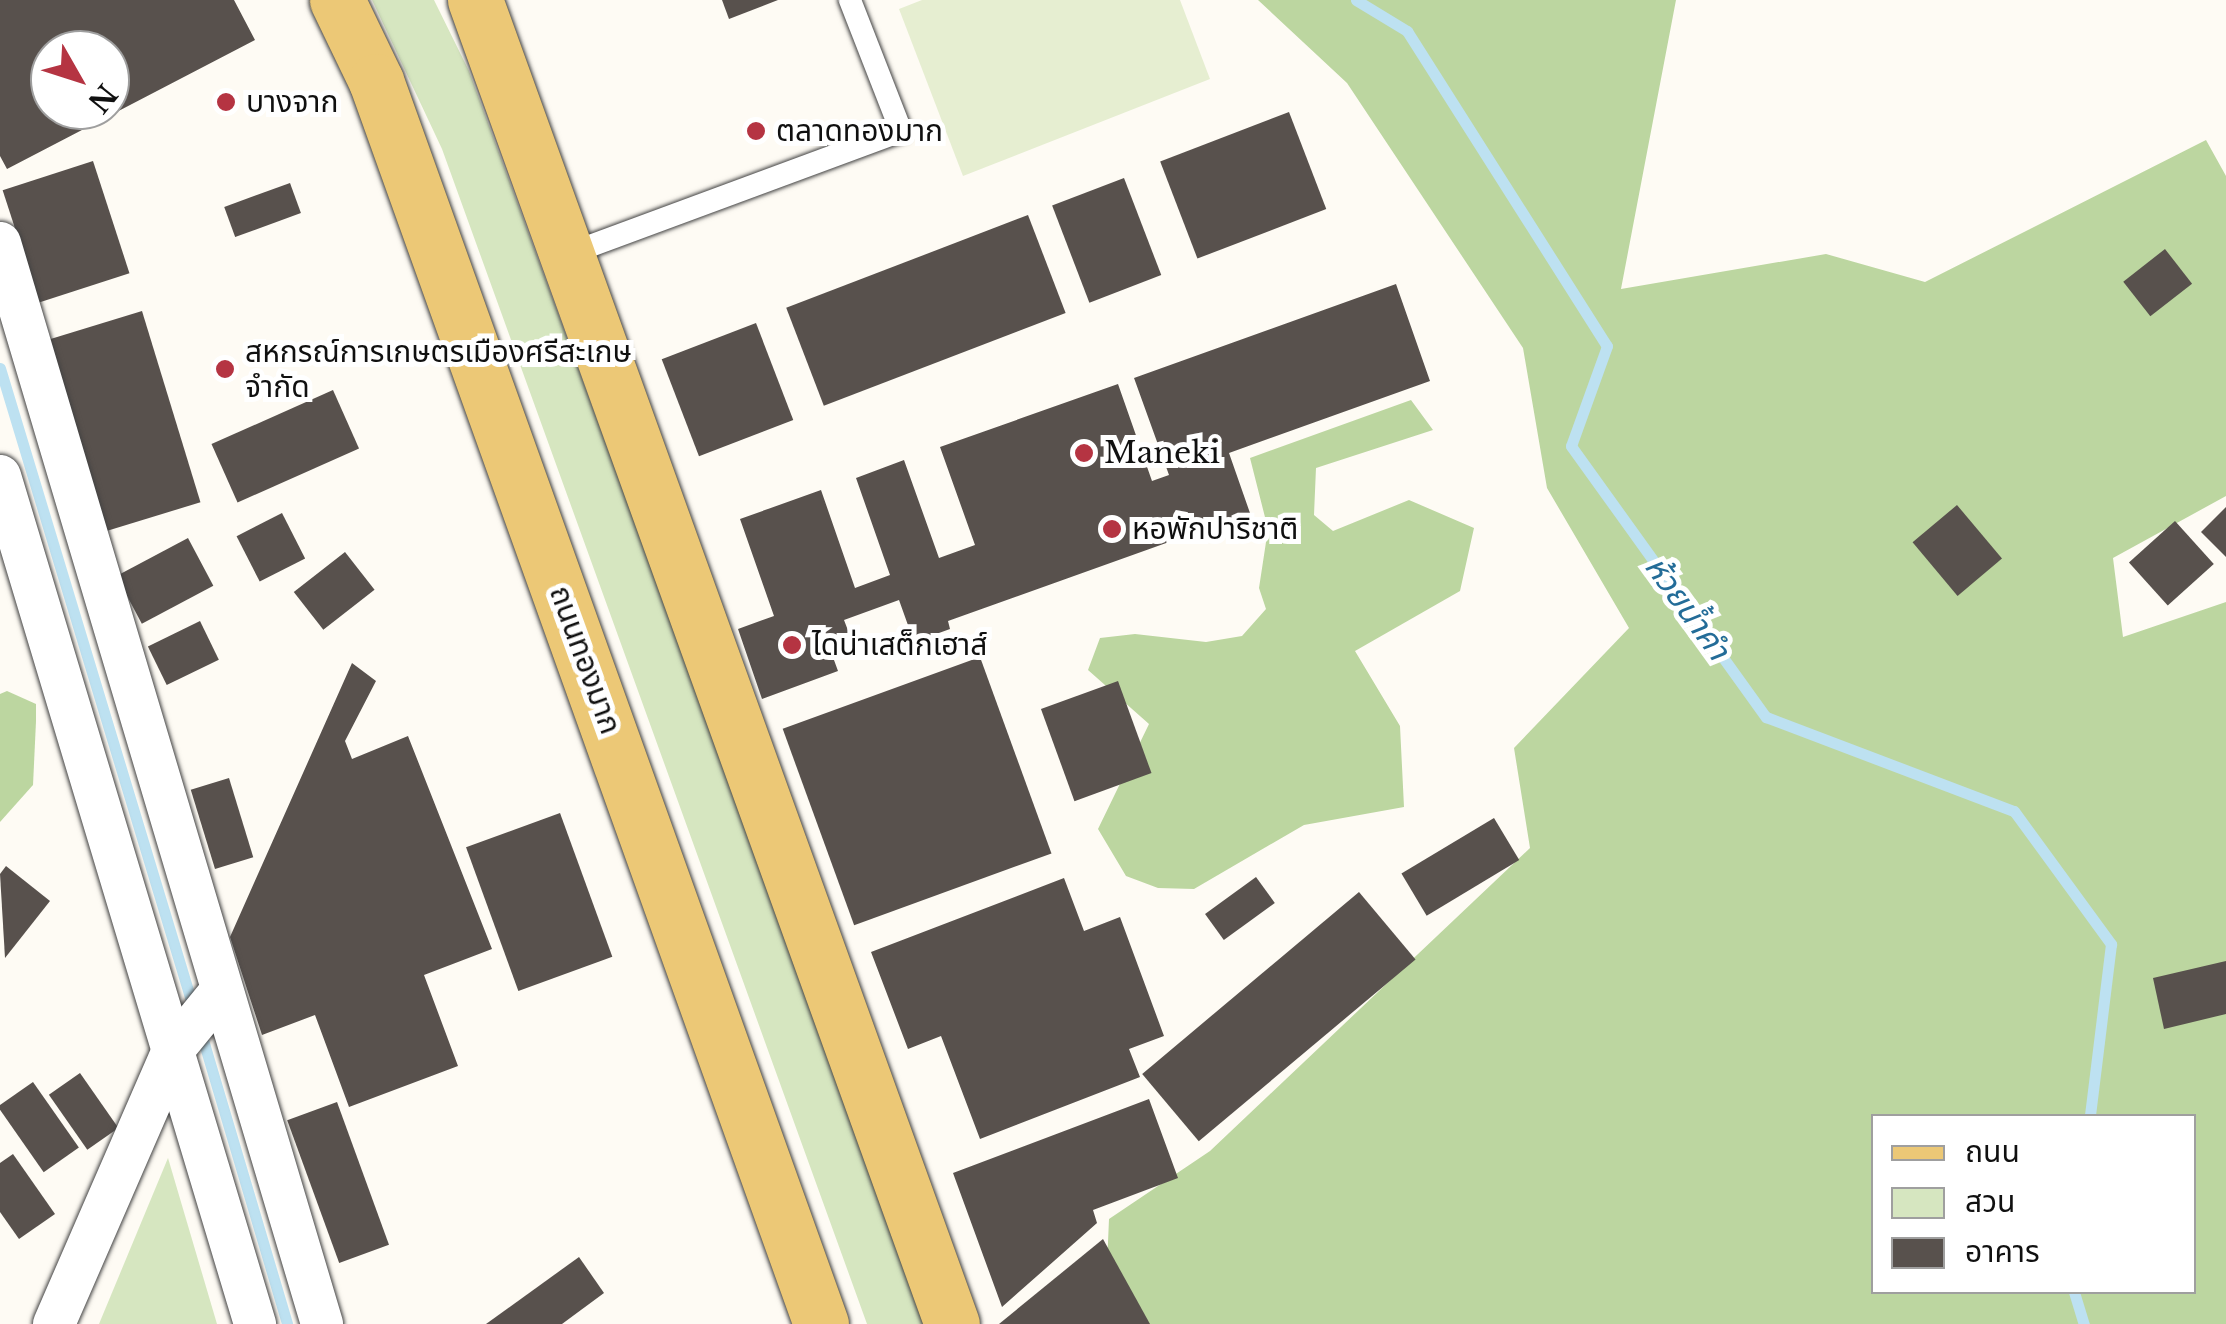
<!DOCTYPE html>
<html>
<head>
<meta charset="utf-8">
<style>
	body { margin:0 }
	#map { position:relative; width:2226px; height:1324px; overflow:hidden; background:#fefbf4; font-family:"Libre Baskerville","Noto Sans Thai",serif }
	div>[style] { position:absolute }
	.green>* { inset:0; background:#d6e6c0 }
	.forest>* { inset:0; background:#bcd6a0 }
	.pitch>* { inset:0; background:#e6eed1 }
	.stream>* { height:11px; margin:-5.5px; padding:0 5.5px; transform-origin:5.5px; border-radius:5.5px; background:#bde1f1 }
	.building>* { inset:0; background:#58514d; transform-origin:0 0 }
	.roads { filter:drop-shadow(0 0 2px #434343) drop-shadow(0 0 2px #434343) }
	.lane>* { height:22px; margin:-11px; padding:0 11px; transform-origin:11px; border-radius:11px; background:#fff }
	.street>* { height:42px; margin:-21px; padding:0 21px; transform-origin:21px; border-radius:21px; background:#fff }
	.primary>* { height:55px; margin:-27.5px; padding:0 27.5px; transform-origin:27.5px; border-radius:27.5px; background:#ecc876 }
	.dots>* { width:28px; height:28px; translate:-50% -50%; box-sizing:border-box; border:5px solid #fff; border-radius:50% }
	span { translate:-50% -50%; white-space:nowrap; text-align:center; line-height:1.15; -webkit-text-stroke:10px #fff; paint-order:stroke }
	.poi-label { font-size:30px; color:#101010 }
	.left { translate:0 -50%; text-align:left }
	.street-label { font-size:30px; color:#101010 }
	.water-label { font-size:32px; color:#236c98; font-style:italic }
	.legend { position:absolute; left:1871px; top:1114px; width:325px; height:180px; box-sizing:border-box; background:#fff; border:2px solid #9f9f9f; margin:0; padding:12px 18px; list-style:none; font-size:30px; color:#101010 }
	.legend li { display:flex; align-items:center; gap:20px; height:50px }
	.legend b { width:50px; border:2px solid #9f9f9f }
	.north { position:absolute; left:30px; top:30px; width:100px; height:100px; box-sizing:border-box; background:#fff; border:2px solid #9f9f9f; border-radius:50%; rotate:129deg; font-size:28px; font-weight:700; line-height:40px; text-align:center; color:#101010 }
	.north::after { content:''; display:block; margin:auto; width:35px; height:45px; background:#b53442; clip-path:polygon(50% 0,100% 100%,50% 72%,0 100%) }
</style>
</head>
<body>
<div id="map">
	<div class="green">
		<div style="clip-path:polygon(372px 0,434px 0,469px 71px,929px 1324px,867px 1324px,442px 149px)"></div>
		<div style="clip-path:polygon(168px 1158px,217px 1324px,99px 1324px)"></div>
	</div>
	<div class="forest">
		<div style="clip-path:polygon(evenodd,1258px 0,1676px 0,1621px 289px,1826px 254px,1925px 282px,2206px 140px,2226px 176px,2226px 496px,2113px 558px,2123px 637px,2226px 602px,2226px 1324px,1121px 1324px,1106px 1288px,1109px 1219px,1210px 1151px,1530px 848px,1514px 748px,1629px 628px,1547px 488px,1523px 348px,1347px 83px,1258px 0,1874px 1116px,2194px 1116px,2194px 1292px,1874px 1292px,1874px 1116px)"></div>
		<div style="clip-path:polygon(1411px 400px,1433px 430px,1316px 468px,1314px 515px,1333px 531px,1409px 500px,1474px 528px,1460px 591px,1355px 651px,1400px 726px,1404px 807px,1304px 825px,1194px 889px,1158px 888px,1126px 876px,1098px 829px,1149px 724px,1088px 670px,1100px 638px,1135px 634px,1206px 642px,1242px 636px,1266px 609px,1259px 588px,1268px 529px,1250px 458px)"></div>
		<div style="clip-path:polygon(7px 691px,36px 704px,36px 721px,33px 785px,0 822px,0 694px)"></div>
	</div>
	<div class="pitch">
		<div style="clip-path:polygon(922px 0,1180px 0,1210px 79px,963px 176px,899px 9px)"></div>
	</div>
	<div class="stream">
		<div style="left:1356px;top:0;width:60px;rotate:31.3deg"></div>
		<div style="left:1407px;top:31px;width:373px;rotate:57.6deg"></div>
		<div style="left:1607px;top:346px;width:106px;rotate:109.8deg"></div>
		<div style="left:1571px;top:446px;width:334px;rotate:54.3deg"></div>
		<div style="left:1766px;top:717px;width:265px;rotate:20.8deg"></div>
		<div style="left:2014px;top:811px;width:165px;rotate:53.9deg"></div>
		<div style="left:2111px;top:944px;width:173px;rotate:97deg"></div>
		<div style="left:0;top:368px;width:671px;rotate:73.19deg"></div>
		<div style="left:201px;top:1033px;width:303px;rotate:73.5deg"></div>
		<div style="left:2074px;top:1292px;width:34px;rotate:73deg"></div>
	</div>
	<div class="building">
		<div style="clip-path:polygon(evenodd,0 0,234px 0,255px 40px,7px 169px,0 156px,0 0,50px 50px,110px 50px,110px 110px,50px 110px,50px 50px)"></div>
		<div style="clip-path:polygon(722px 0,778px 0,729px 19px)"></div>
		<div style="left:1289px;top:112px;width:104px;height:138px;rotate:69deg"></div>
		<div style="left:93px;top:161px;width:118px;height:95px;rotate:72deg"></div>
		<div style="left:1124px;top:178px;width:104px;height:77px;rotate:69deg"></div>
		<div style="left:290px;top:183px;width:32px;height:70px;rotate:70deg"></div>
		<div style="left:1028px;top:215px;width:105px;height:259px;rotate:69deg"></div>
		<div style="left:2165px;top:249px;width:44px;height:53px;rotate:52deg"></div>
		<div style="clip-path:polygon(1396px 284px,1430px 381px,1229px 453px,1250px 513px,948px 621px,950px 629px,914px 642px,899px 600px,844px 620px,852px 641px,830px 649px,838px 671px,762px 699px,738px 629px,774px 616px,740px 519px,821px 490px,855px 588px,890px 575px,856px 478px,904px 460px,939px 558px,975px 545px,940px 447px,1118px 384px,1152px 481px,1169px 475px,1134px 378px)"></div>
		<div style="left:142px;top:311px;width:200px;height:99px;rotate:73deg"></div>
		<div style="left:756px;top:323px;width:104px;height:101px;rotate:69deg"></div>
		<div style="left:333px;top:390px;width:64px;height:133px;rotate:66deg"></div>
		<div style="left:1957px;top:505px;width:70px;height:58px;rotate:50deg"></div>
		<div style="clip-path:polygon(2226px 507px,2226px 557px,2201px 532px)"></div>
		<div style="left:282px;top:513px;width:51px;height:51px;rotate:63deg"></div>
		<div style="left:2175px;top:521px;width:58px;height:62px;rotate:48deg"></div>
		<div style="left:188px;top:538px;width:54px;height:81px;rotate:62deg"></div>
		<div style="left:345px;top:552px;width:48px;height:65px;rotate:52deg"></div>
		<div style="left:200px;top:621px;width:43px;height:58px;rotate:64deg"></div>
		<div style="left:980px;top:657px;width:209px;height:210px;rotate:70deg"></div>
		<div style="clip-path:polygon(352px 663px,376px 681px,345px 741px,352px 759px,408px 736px,492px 949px,424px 975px,458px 1066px,349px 1107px,315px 1015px,262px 1035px,230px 937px)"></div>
		<div style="left:1118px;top:681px;width:98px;height:82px;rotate:70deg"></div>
		<div style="left:229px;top:778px;width:83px;height:40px;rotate:73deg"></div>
		<div style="left:560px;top:813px;width:153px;height:100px;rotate:70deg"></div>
		<div style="left:1494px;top:818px;width:49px;height:108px;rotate:59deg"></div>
		<div style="clip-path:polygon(6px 866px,50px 901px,5px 958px,0 874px)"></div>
		<div style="left:1256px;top:877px;width:32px;height:63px;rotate:54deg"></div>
		<div style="clip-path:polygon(1064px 878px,1084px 931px,1120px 917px,1164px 1036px,1129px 1049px,1140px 1077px,980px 1139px,941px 1036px,908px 1049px,871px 952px)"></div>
		<div style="left:1359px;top:892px;width:88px;height:283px;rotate:50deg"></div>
		<div style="clip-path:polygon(2226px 961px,2226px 1014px,2164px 1029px,2153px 978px)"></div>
		<div style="left:80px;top:1073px;width:67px;height:38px;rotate:55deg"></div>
		<div style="left:33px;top:1082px;width:80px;height:43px;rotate:55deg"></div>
		<div style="clip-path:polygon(1149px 1099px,1178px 1178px,1093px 1210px,1097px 1223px,1002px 1307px,953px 1173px)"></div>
		<div style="left:337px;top:1102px;width:152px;height:53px;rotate:70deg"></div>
		<div style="clip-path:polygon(13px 1154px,55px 1214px,19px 1239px,0 1212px,0 1163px)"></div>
		<div style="clip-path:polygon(1103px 1239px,1150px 1324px,999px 1324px)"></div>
		<div style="clip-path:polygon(579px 1257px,604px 1293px,562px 1324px,486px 1324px)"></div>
	</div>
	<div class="roads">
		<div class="lane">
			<div style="left:571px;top:253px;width:352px;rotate:-20.3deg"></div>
			<div style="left:901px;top:131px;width:141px;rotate:-111.3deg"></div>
		</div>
		<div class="street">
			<div style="left:0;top:243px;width:1128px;rotate:73.41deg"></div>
			<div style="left:0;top:476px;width:886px;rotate:73.26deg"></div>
			<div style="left:54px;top:1324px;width:299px;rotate:-66.5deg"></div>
			<div style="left:173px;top:1050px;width:77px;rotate:-50.8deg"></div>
		</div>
		<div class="primary">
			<div style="left:337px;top:0;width:90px;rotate:64.3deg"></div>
			<div style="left:376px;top:81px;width:1320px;rotate:70.3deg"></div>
			<div style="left:475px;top:0;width:1407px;rotate:70.19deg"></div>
		</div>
	</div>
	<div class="dots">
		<div style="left:226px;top:102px;background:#b53442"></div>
		<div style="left:756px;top:131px;background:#b53442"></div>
		<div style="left:225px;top:369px;background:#b53442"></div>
		<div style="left:1084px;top:453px;background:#b53442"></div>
		<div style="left:1112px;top:529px;background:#b53442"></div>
		<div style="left:792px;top:645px;background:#b53442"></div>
	</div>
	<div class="poi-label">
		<span class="left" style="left:246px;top:102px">บางจาก</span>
		<span class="left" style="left:776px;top:131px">ตลาดทองมาก</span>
		<span class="left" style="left:245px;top:369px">สหกรณ์การเกษตรเมืองศรีสะเกษ<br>จำกัด</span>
		<span class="left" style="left:1104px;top:453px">Maneki</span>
		<span class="left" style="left:1132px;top:529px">หอพักปาริชาติ</span>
		<span class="left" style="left:812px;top:645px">ไดน่าเสต็กเฮาส์</span>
	</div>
	<div class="street-label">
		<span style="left:585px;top:660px;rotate:70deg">ถนนทองมาก</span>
	</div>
	<div class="water-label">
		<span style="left:1687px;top:608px;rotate:54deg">ห้วยน้ำคำ</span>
	</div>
	<ul class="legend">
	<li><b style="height:12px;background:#ecc876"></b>ถนน</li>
	<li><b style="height:28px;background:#d6e6c0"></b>สวน</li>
	<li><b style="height:28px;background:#58514d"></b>อาคาร</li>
	</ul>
	<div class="north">N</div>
</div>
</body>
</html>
